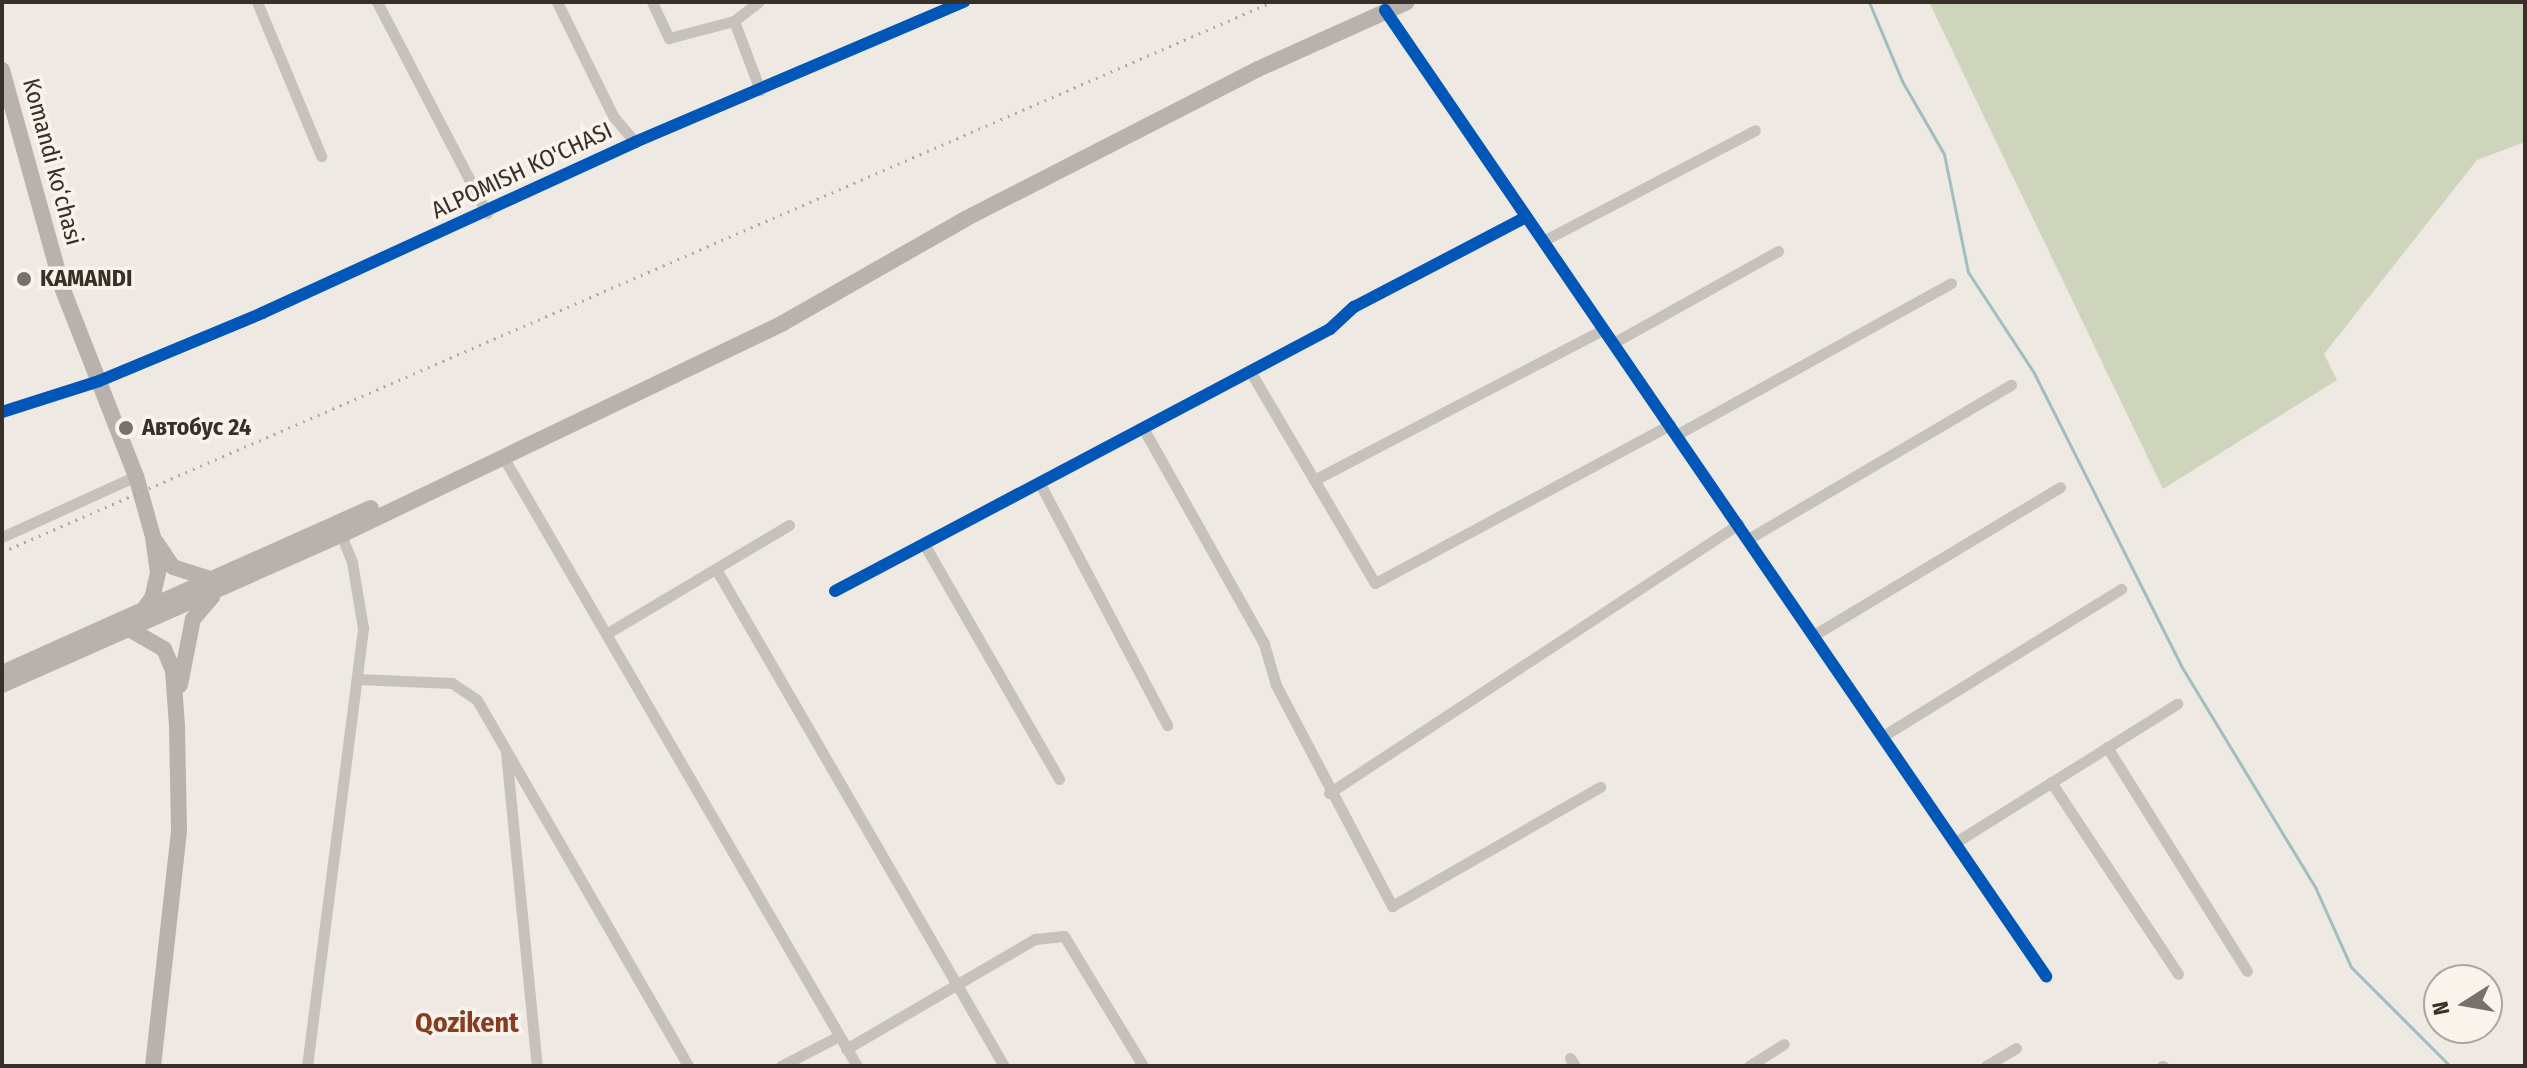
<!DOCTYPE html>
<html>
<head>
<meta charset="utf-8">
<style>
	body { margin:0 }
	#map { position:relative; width:2527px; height:1068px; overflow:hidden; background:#eee9e3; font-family:"Fira Sans Condensed",sans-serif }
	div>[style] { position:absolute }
	.green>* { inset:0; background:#cfd4bd }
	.stream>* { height:3px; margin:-1.5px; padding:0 1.5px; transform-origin:1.5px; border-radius:1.5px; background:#9fbfbf }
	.street>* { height:11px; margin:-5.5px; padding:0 5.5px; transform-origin:5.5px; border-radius:5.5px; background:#c7c1bc }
	.secondary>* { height:16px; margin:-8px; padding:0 8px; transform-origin:8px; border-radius:8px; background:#b8b1ac }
	.rail>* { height:3px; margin-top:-1.5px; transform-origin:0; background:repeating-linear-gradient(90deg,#afaaa6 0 2px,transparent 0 8px) }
	.cycleway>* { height:12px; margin:-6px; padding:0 6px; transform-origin:6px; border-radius:6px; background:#0057b8 }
	.dots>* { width:22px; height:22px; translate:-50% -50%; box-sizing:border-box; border:4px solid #faf3eb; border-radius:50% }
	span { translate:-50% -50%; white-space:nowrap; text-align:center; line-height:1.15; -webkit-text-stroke:7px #faf3eb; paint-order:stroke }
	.street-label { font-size:24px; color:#392f29 }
	.poi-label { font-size:24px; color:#392f29; font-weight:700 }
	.left { translate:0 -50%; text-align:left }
	.quarter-label { font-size:28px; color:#883d22; font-weight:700 }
	.frame { position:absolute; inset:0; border:4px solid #392f29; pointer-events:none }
	.north { position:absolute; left:2423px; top:964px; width:80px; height:80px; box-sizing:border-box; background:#faf3eb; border:2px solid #ada59d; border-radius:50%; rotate:259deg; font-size:22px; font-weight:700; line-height:32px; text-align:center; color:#392f29 }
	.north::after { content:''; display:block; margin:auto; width:28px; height:36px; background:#78706a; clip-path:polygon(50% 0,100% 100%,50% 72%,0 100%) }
</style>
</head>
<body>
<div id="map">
	<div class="green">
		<div style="clip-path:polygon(1929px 2px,2525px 2px,2525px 142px,2477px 160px,2324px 354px,2337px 380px,2163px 489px)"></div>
	</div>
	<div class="stream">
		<div style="left:1869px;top:2px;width:86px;rotate:67.3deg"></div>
		<div style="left:1902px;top:81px;width:84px;rotate:60.1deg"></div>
		<div style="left:1944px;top:154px;width:120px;rotate:78.5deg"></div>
		<div style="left:1968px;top:272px;width:121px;rotate:56.8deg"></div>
		<div style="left:2034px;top:373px;width:331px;rotate:63.3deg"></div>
		<div style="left:2183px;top:669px;width:257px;rotate:58.8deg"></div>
		<div style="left:2316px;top:889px;width:85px;rotate:65.8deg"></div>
		<div style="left:2351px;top:967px;width:140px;rotate:45deg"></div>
	</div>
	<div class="street">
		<div style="left:257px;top:2px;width:167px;rotate:67.4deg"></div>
		<div style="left:377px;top:2px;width:238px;rotate:62.5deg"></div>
		<div style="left:557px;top:2px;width:127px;rotate:63.8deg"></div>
		<div style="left:613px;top:116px;width:34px;rotate:50deg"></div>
		<div style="left:652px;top:2px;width:40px;rotate:65deg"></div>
		<div style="left:669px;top:38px;width:67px;rotate:-14.7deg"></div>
		<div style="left:734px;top:21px;width:31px;rotate:-38deg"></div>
		<div style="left:1385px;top:10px;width:1171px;rotate:55.62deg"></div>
		<div style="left:734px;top:21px;width:74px;rotate:69.4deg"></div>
		<div style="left:1543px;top:241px;width:239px;rotate:-27.6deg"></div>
		<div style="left:1613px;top:343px;width:189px;rotate:-29.1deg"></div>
		<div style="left:1250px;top:371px;width:246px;rotate:59.5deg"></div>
		<div style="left:1375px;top:583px;width:335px;rotate:-28.2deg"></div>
		<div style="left:2px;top:412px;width:102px;rotate:-17.7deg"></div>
		<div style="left:99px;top:381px;width:177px;rotate:-22.6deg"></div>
		<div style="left:262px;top:313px;width:410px;rotate:-24.6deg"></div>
		<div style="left:635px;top:142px;width:358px;rotate:-23.1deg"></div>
		<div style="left:1143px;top:428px;width:248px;rotate:60.7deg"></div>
		<div style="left:1264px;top:644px;width:43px;rotate:73.7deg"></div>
		<div style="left:1276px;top:685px;width:250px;rotate:62.3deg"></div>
		<div style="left:1392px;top:906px;width:240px;rotate:-29.8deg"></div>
		<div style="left:1676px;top:435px;width:314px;rotate:-28.9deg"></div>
		<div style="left:502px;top:455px;width:707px;rotate:59.84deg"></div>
		<div style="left:1314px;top:480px;width:327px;rotate:-27.5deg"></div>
		<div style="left:1039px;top:482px;width:275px;rotate:62.2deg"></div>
		<div style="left:2px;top:537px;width:147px;rotate:-24.5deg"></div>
		<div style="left:1748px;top:539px;width:305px;rotate:-30.4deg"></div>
		<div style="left:924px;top:544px;width:271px;rotate:60.1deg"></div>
		<div style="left:716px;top:569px;width:574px;rotate:59.91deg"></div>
		<div style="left:835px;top:591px;width:560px;rotate:-27.89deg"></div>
		<div style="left:1330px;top:329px;width:33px;rotate:-43deg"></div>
		<div style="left:1354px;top:307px;width:194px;rotate:-27.6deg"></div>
		<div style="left:606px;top:634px;width:213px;rotate:-30.8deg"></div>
		<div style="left:1814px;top:635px;width:287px;rotate:-31deg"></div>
		<div style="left:357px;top:679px;width:95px;rotate:2.4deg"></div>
		<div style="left:452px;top:683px;width:30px;rotate:34deg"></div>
		<div style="left:477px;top:700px;width:422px;rotate:60deg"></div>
		<div style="left:1883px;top:736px;width:280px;rotate:-31.7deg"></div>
		<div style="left:2107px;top:747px;width:264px;rotate:58deg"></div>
		<div style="left:506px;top:752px;width:316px;rotate:84.4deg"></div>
		<div style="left:2051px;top:782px;width:230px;rotate:56.5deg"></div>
		<div style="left:1329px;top:793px;width:490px;rotate:-33.3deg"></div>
		<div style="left:1956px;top:842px;width:261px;rotate:-32deg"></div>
		<div style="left:846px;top:1049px;width:219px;rotate:-30.2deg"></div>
		<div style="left:1035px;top:939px;width:29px;rotate:-6deg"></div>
		<div style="left:1064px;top:936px;width:152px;rotate:58.7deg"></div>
		<div style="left:1570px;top:1058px;width:9px;rotate:58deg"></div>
		<div style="left:307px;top:1066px;width:442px;rotate:-82.7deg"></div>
		<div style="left:363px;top:628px;width:67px;rotate:-99.5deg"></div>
		<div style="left:352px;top:562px;width:29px;rotate:-112deg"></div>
		<div style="left:781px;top:1066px;width:65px;rotate:-27.3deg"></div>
		<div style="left:1749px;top:1066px;width:41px;rotate:-32.2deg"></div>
		<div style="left:1986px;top:1066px;width:35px;rotate:-31deg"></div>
		<div style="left:2162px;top:1066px;width:1px"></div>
	</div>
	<div class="secondary">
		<div style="left:2px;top:70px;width:228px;rotate:74.5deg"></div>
		<div style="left:63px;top:290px;width:200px;rotate:68.6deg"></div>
		<div style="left:136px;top:476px;width:63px;rotate:74.4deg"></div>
		<div style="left:153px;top:537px;width:36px;rotate:82deg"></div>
		<div style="left:158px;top:573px;width:26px;rotate:103deg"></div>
		<div style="left:152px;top:598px;width:17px;rotate:126deg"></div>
		<div style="left:156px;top:542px;width:30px;rotate:56deg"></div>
		<div style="left:173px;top:567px;width:42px;rotate:18deg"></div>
		<div style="left:131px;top:630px;width:38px;rotate:30deg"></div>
		<div style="left:164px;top:649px;width:23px;rotate:67deg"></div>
		<div style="left:173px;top:670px;width:56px;rotate:85.9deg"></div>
		<div style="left:177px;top:726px;width:105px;rotate:88.9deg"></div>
		<div style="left:179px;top:831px;width:236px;rotate:96.3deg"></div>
		<div style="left:2px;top:673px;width:404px;rotate:-24.1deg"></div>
		<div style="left:2px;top:685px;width:371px;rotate:-23.9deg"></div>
		<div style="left:341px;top:535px;width:490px;rotate:-25.6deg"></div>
		<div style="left:783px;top:323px;width:210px;rotate:-29.7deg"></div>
		<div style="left:965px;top:219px;width:329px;rotate:-27.1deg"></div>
		<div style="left:1258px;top:69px;width:163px;rotate:-24.2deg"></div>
		<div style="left:180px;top:685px;width:67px;rotate:-78.9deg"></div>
		<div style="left:193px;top:619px;width:29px;rotate:-49deg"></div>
	</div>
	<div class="rail">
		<div style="left:2px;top:552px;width:1384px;rotate:-23.42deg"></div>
	</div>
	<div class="cycleway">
		<div style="left:1385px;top:10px;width:1171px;rotate:55.62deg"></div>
		<div style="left:2px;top:412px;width:102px;rotate:-17.7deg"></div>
		<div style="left:99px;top:381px;width:177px;rotate:-22.6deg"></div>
		<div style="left:262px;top:313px;width:410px;rotate:-24.6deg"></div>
		<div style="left:635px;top:142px;width:358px;rotate:-23.1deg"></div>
		<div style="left:835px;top:591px;width:560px;rotate:-27.89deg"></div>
		<div style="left:1330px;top:329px;width:33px;rotate:-43deg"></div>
		<div style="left:1354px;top:307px;width:194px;rotate:-27.6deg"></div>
	</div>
	<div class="dots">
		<div style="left:24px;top:279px;background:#78706a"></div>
		<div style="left:126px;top:428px;background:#78706a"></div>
	</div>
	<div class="street-label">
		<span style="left:52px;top:162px;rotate:75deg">Komandi ko‘chasi</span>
		<span style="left:522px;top:171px;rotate:-25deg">ALPOMISH KO'CHASI</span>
	</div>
	<div class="poi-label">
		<span class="left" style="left:40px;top:279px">KAMANDI</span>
		<span class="left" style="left:142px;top:428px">Автобус 24</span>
	</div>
	<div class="quarter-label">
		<span style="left:467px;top:1023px">Qozikent</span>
	</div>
	<div class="frame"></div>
	<div class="north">N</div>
</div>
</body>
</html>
